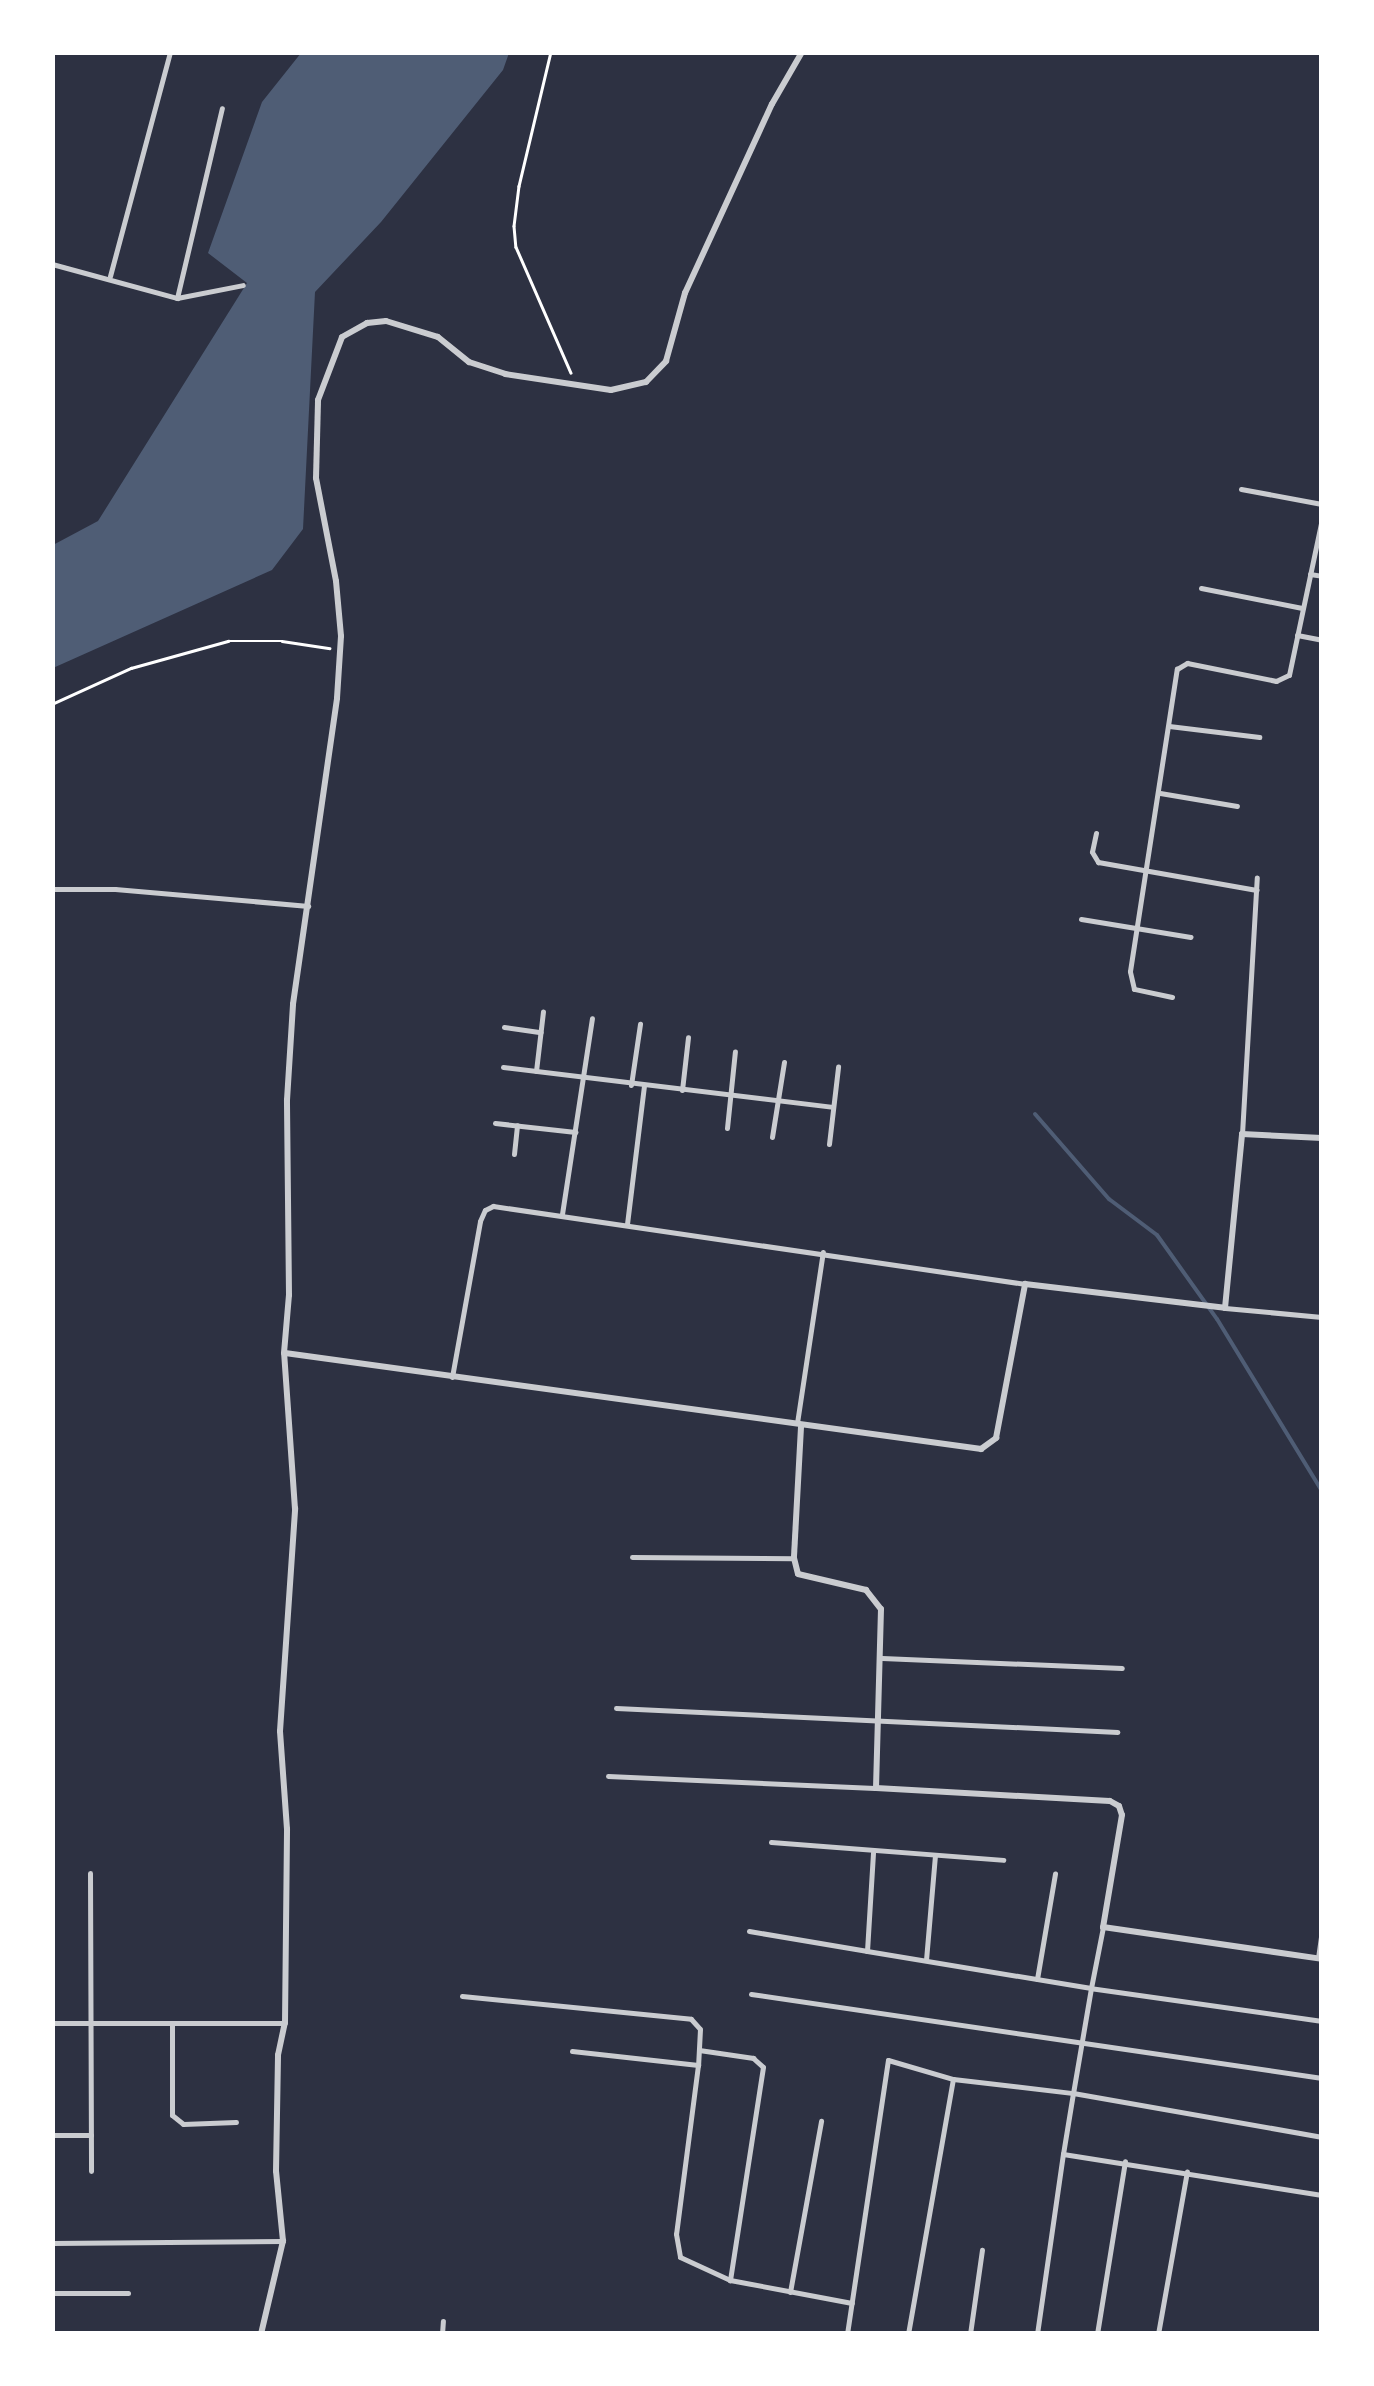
<!DOCTYPE html>
<html>
<head>
<meta charset="utf-8">
<style>
	body { margin:0 }
	#map { position:relative; width:1374px; height:2386px; overflow:hidden; background:#2d3142; font-family:"Zilla Slab",serif }
	div>[style] { position:absolute }
	.water>* { inset:0; background:#4f5d75 }
	.stream>* { height:4px; margin:-2px; padding:0 2px; transform-origin:2px; border-radius:2px; background:#4f5d75 }
	.path>* { height:2.5px; margin:-1.25px; padding:0 1.25px; transform-origin:1.25px; border-radius:1.25px; background:#fff }
	.minor>* { height:5px; margin:-2.5px; padding:0 2.5px; transform-origin:2.5px; border-radius:2.5px; background:#caccd0 }
	.tertiary>* { height:6px; margin:-3px; padding:0 3px; transform-origin:3px; border-radius:3px; background:#caccd0 }
	span { translate:-50% -50%; white-space:nowrap; text-align:center; line-height:1.15; -webkit-text-stroke:9px #fff; paint-order:stroke }
	.frame { position:absolute; inset:0; border:55px solid #fff; pointer-events:none }
</style>
</head>
<body>
<div id="map">
	<div class="water">
		<div style="clip-path:polygon(301px 53px,509px 53px,503px 70px,381px 222px,315px 292px,303px 529px,272px 570px,53px 668px,53px 545px,98px 521px,247px 283px,208px 253px,262px 102px)"></div>
	</div>
	<div class="stream">
		<div style="left:1035px;top:1114px;width:113px;rotate:49deg"></div>
		<div style="left:1109px;top:1199px;width:60px;rotate:36.9deg"></div>
		<div style="left:1157px;top:1235px;width:103px;rotate:54.5deg"></div>
		<div style="left:1217px;top:1319px;width:202px;rotate:58.6deg"></div>
	</div>
	<div class="path">
		<div style="left:551px;top:52px;width:138px;rotate:103.4deg"></div>
		<div style="left:519px;top:186px;width:40px;rotate:97.1deg"></div>
		<div style="left:514px;top:226px;width:21px;rotate:85deg"></div>
		<div style="left:516px;top:247px;width:137px;rotate:66.4deg"></div>
		<div style="left:52px;top:704px;width:87px;rotate:-24.5deg"></div>
		<div style="left:131px;top:668px;width:101px;rotate:-15.6deg"></div>
		<div style="left:228px;top:641px;width:54px"></div>
		<div style="left:282px;top:641px;width:48px;rotate:8.5deg"></div>
	</div>
	<div class="minor">
		<div style="left:233px;top:52px;width:15px"></div>
		<div style="left:52px;top:264px;width:130px;rotate:15.2deg"></div>
		<div style="left:177px;top:298px;width:67px;rotate:-11.1deg"></div>
		<div style="left:110px;top:276px;width:232px;rotate:-75deg"></div>
		<div style="left:177px;top:298px;width:195px;rotate:-76.7deg"></div>
		<div style="left:1241px;top:489px;width:82px;rotate:10.5deg"></div>
		<div style="left:1310px;top:574px;width:12px;rotate:9deg"></div>
		<div style="left:1201px;top:588px;width:103px;rotate:11.2deg"></div>
		<div style="left:1297px;top:635px;width:25px;rotate:11deg"></div>
		<div style="left:1169px;top:726px;width:91px;rotate:7deg"></div>
		<div style="left:1160px;top:793px;width:78px;rotate:9.6deg"></div>
		<div style="left:1096px;top:833px;width:19px;rotate:102deg"></div>
		<div style="left:1092px;top:852px;width:12px;rotate:59deg"></div>
		<div style="left:1098px;top:862px;width:161px;rotate:10deg"></div>
		<div style="left:52px;top:889px;width:63px"></div>
		<div style="left:115px;top:889px;width:194px;rotate:5deg"></div>
		<div style="left:1081px;top:919px;width:111px;rotate:9.3deg"></div>
		<div style="left:1172px;top:997px;width:39px;rotate:-168deg"></div>
		<div style="left:1134px;top:989px;width:18px;rotate:-103deg"></div>
		<div style="left:1130px;top:971px;width:306px;rotate:-81.2deg"></div>
		<div style="left:1177px;top:669px;width:12px;rotate:-31deg"></div>
		<div style="left:1187px;top:663px;width:91px;rotate:11.4deg"></div>
		<div style="left:1276px;top:681px;width:14px;rotate:-25deg"></div>
		<div style="left:1289px;top:675px;width:159px;rotate:-78.1deg"></div>
		<div style="left:504px;top:1027px;width:37px;rotate:8deg"></div>
		<div style="left:503px;top:1067px;width:332px;rotate:6.9deg"></div>
		<div style="left:536px;top:1071px;width:60px;rotate:-83.3deg"></div>
		<div style="left:631px;top:1085px;width:62px;rotate:-81.6deg"></div>
		<div style="left:682px;top:1090px;width:53px;rotate:-83.5deg"></div>
		<div style="left:495px;top:1123px;width:81px;rotate:6.4deg"></div>
		<div style="left:727px;top:1128px;width:77px;rotate:-84.1deg"></div>
		<div style="left:1242px;top:1134px;width:257px;rotate:-86.7deg"></div>
		<div style="left:772px;top:1137px;width:76px;rotate:-80.9deg"></div>
		<div style="left:829px;top:1144px;width:78px;rotate:-83.3deg"></div>
		<div style="left:514px;top:1154px;width:29px;rotate:-84deg"></div>
		<div style="left:562px;top:1214px;width:198px;rotate:-81.3deg"></div>
		<div style="left:627px;top:1224px;width:139px;rotate:-83deg"></div>
		<div style="left:1225px;top:1308px;width:97px;rotate:5.3deg"></div>
		<div style="left:452px;top:1377px;width:158px;rotate:-79.8deg"></div>
		<div style="left:480px;top:1221px;width:12px;rotate:-66deg"></div>
		<div style="left:485px;top:1210px;width:9px;rotate:-27deg"></div>
		<div style="left:493px;top:1206px;width:538px;rotate:8.34deg"></div>
		<div style="left:797px;top:1423px;width:173px;rotate:-81.4deg"></div>
		<div style="left:632px;top:1557px;width:162px;rotate:0.4deg"></div>
		<div style="left:882px;top:1658px;width:240px;rotate:2.4deg"></div>
		<div style="left:616px;top:1708px;width:502px;rotate:2.74deg"></div>
		<div style="left:608px;top:1776px;width:267px;rotate:2.6deg"></div>
		<div style="left:771px;top:1842px;width:233px;rotate:4.4deg"></div>
		<div style="left:90px;top:1873px;width:298px;rotate:89.8deg"></div>
		<div style="left:749px;top:1931px;width:120px;rotate:9.6deg"></div>
		<div style="left:867px;top:1951px;width:99px;rotate:-86.5deg"></div>
		<div style="left:867px;top:1951px;width:227px;rotate:9.4deg"></div>
		<div style="left:1091px;top:1988px;width:62px;rotate:-78.9deg"></div>
		<div style="left:1318px;top:1958px;width:28px;rotate:-82deg"></div>
		<div style="left:926px;top:1960px;width:105px;rotate:-85.1deg"></div>
		<div style="left:1037px;top:1979px;width:107px;rotate:-80.3deg"></div>
		<div style="left:751px;top:1994px;width:577px;rotate:8.37deg"></div>
		<div style="left:462px;top:1996px;width:230px;rotate:5.7deg"></div>
		<div style="left:691px;top:2019px;width:13px;rotate:48deg"></div>
		<div style="left:700px;top:2029px;width:36px;rotate:93deg"></div>
		<div style="left:1322px;top:2021px;width:233px;rotate:-171.9deg"></div>
		<div style="left:1091px;top:1988px;width:107px;rotate:99.7deg"></div>
		<div style="left:1073px;top:2093px;width:253px;rotate:10deg"></div>
		<div style="left:52px;top:2023px;width:232px"></div>
		<div style="left:172px;top:2023px;width:92px;rotate:90deg"></div>
		<div style="left:172px;top:2115px;width:14px;rotate:39deg"></div>
		<div style="left:183px;top:2124px;width:53px;rotate:-2.2deg"></div>
		<div style="left:699px;top:2050px;width:55px;rotate:8.4deg"></div>
		<div style="left:753px;top:2058px;width:13px;rotate:42deg"></div>
		<div style="left:763px;top:2067px;width:216px;rotate:98.8deg"></div>
		<div style="left:572px;top:2051px;width:127px;rotate:6.3deg"></div>
		<div style="left:698px;top:2065px;width:170px;rotate:97.4deg"></div>
		<div style="left:676px;top:2234px;width:23px;rotate:80deg"></div>
		<div style="left:680px;top:2257px;width:55px;rotate:24.7deg"></div>
		<div style="left:730px;top:2280px;width:124px;rotate:10.7deg"></div>
		<div style="left:52px;top:2135px;width:39px"></div>
		<div style="left:52px;top:2243px;width:231px;rotate:-0.5deg"></div>
		<div style="left:790px;top:2292px;width:174px;rotate:-79.7deg"></div>
		<div style="left:52px;top:2293px;width:76px"></div>
		<div style="left:442px;top:2334px;width:13px;rotate:-86deg"></div>
		<div style="left:847px;top:2334px;width:277px;rotate:-81.5deg"></div>
		<div style="left:888px;top:2060px;width:68px;rotate:16.3deg"></div>
		<div style="left:953px;top:2079px;width:121px;rotate:6.7deg"></div>
		<div style="left:1073px;top:2093px;width:62px;rotate:99.3deg"></div>
		<div style="left:1063px;top:2154px;width:262px;rotate:9deg"></div>
		<div style="left:908px;top:2334px;width:259px;rotate:-80deg"></div>
		<div style="left:970px;top:2334px;width:85px;rotate:-81.9deg"></div>
		<div style="left:1037px;top:2334px;width:182px;rotate:-81.8deg"></div>
		<div style="left:1097px;top:2334px;width:175px;rotate:-80.8deg"></div>
		<div style="left:1158px;top:2334px;width:165px;rotate:-79.9deg"></div>
	</div>
	<div class="tertiary">
		<div style="left:285px;top:1353px;width:703px;rotate:7.85deg"></div>
		<div style="left:981px;top:1449px;width:19px;rotate:-36deg"></div>
		<div style="left:996px;top:1438px;width:157px;rotate:-79.3deg"></div>
		<div style="left:1025px;top:1284px;width:201px;rotate:6.8deg"></div>
		<div style="left:1225px;top:1308px;width:175px;rotate:-84.4deg"></div>
		<div style="left:1242px;top:1134px;width:80px;rotate:2.9deg"></div>
		<div style="left:801px;top:1427px;width:131px;rotate:93.1deg"></div>
		<div style="left:794px;top:1558px;width:16px;rotate:76deg"></div>
		<div style="left:798px;top:1574px;width:70px;rotate:13.2deg"></div>
		<div style="left:866px;top:1590px;width:24px;rotate:52deg"></div>
		<div style="left:881px;top:1609px;width:179px;rotate:91.6deg"></div>
		<div style="left:876px;top:1788px;width:234px;rotate:3.2deg"></div>
		<div style="left:1110px;top:1801px;width:10px;rotate:29deg"></div>
		<div style="left:1119px;top:1806px;width:9px;rotate:72deg"></div>
		<div style="left:1122px;top:1815px;width:114px;rotate:99.6deg"></div>
		<div style="left:1103px;top:1927px;width:221px;rotate:8.3deg"></div>
		<div style="left:261px;top:2334px;width:96px;rotate:-76.7deg"></div>
		<div style="left:283px;top:2241px;width:70px;rotate:-95.7deg"></div>
		<div style="left:276px;top:2171px;width:116px;rotate:-89deg"></div>
		<div style="left:278px;top:2055px;width:33px;rotate:-78deg"></div>
		<div style="left:285px;top:2023px;width:194px;rotate:-89.4deg"></div>
		<div style="left:287px;top:1829px;width:98px;rotate:-94.1deg"></div>
		<div style="left:280px;top:1731px;width:223px;rotate:-86.1deg"></div>
		<div style="left:295px;top:1509px;width:156px;rotate:-94deg"></div>
		<div style="left:284px;top:1353px;width:58px;rotate:-85.1deg"></div>
		<div style="left:289px;top:1295px;width:195px;rotate:-90.6deg"></div>
		<div style="left:287px;top:1100px;width:96px;rotate:-86.4deg"></div>
		<div style="left:293px;top:1004px;width:309px;rotate:-81.8deg"></div>
		<div style="left:337px;top:698px;width:62px;rotate:-86.3deg"></div>
		<div style="left:341px;top:636px;width:55px;rotate:-95.2deg"></div>
		<div style="left:336px;top:581px;width:105px;rotate:-101deg"></div>
		<div style="left:316px;top:478px;width:78px;rotate:-88.5deg"></div>
		<div style="left:318px;top:400px;width:67px;rotate:-69.1deg"></div>
		<div style="left:342px;top:337px;width:29px;rotate:-29deg"></div>
		<div style="left:367px;top:323px;width:19px;rotate:-6deg"></div>
		<div style="left:386px;top:321px;width:54px;rotate:17.1deg"></div>
		<div style="left:438px;top:337px;width:40px;rotate:39deg"></div>
		<div style="left:469px;top:362px;width:38px;rotate:18deg"></div>
		<div style="left:505px;top:374px;width:107px;rotate:8.6deg"></div>
		<div style="left:611px;top:390px;width:36px;rotate:-13deg"></div>
		<div style="left:646px;top:382px;width:29px;rotate:-46deg"></div>
		<div style="left:666px;top:361px;width:71px;rotate:-74.4deg"></div>
		<div style="left:685px;top:293px;width:208px;rotate:-65.3deg"></div>
		<div style="left:772px;top:104px;width:60px;rotate:-60deg"></div>
	</div>
	<div class="frame"></div>
</div>
</body>
</html>
